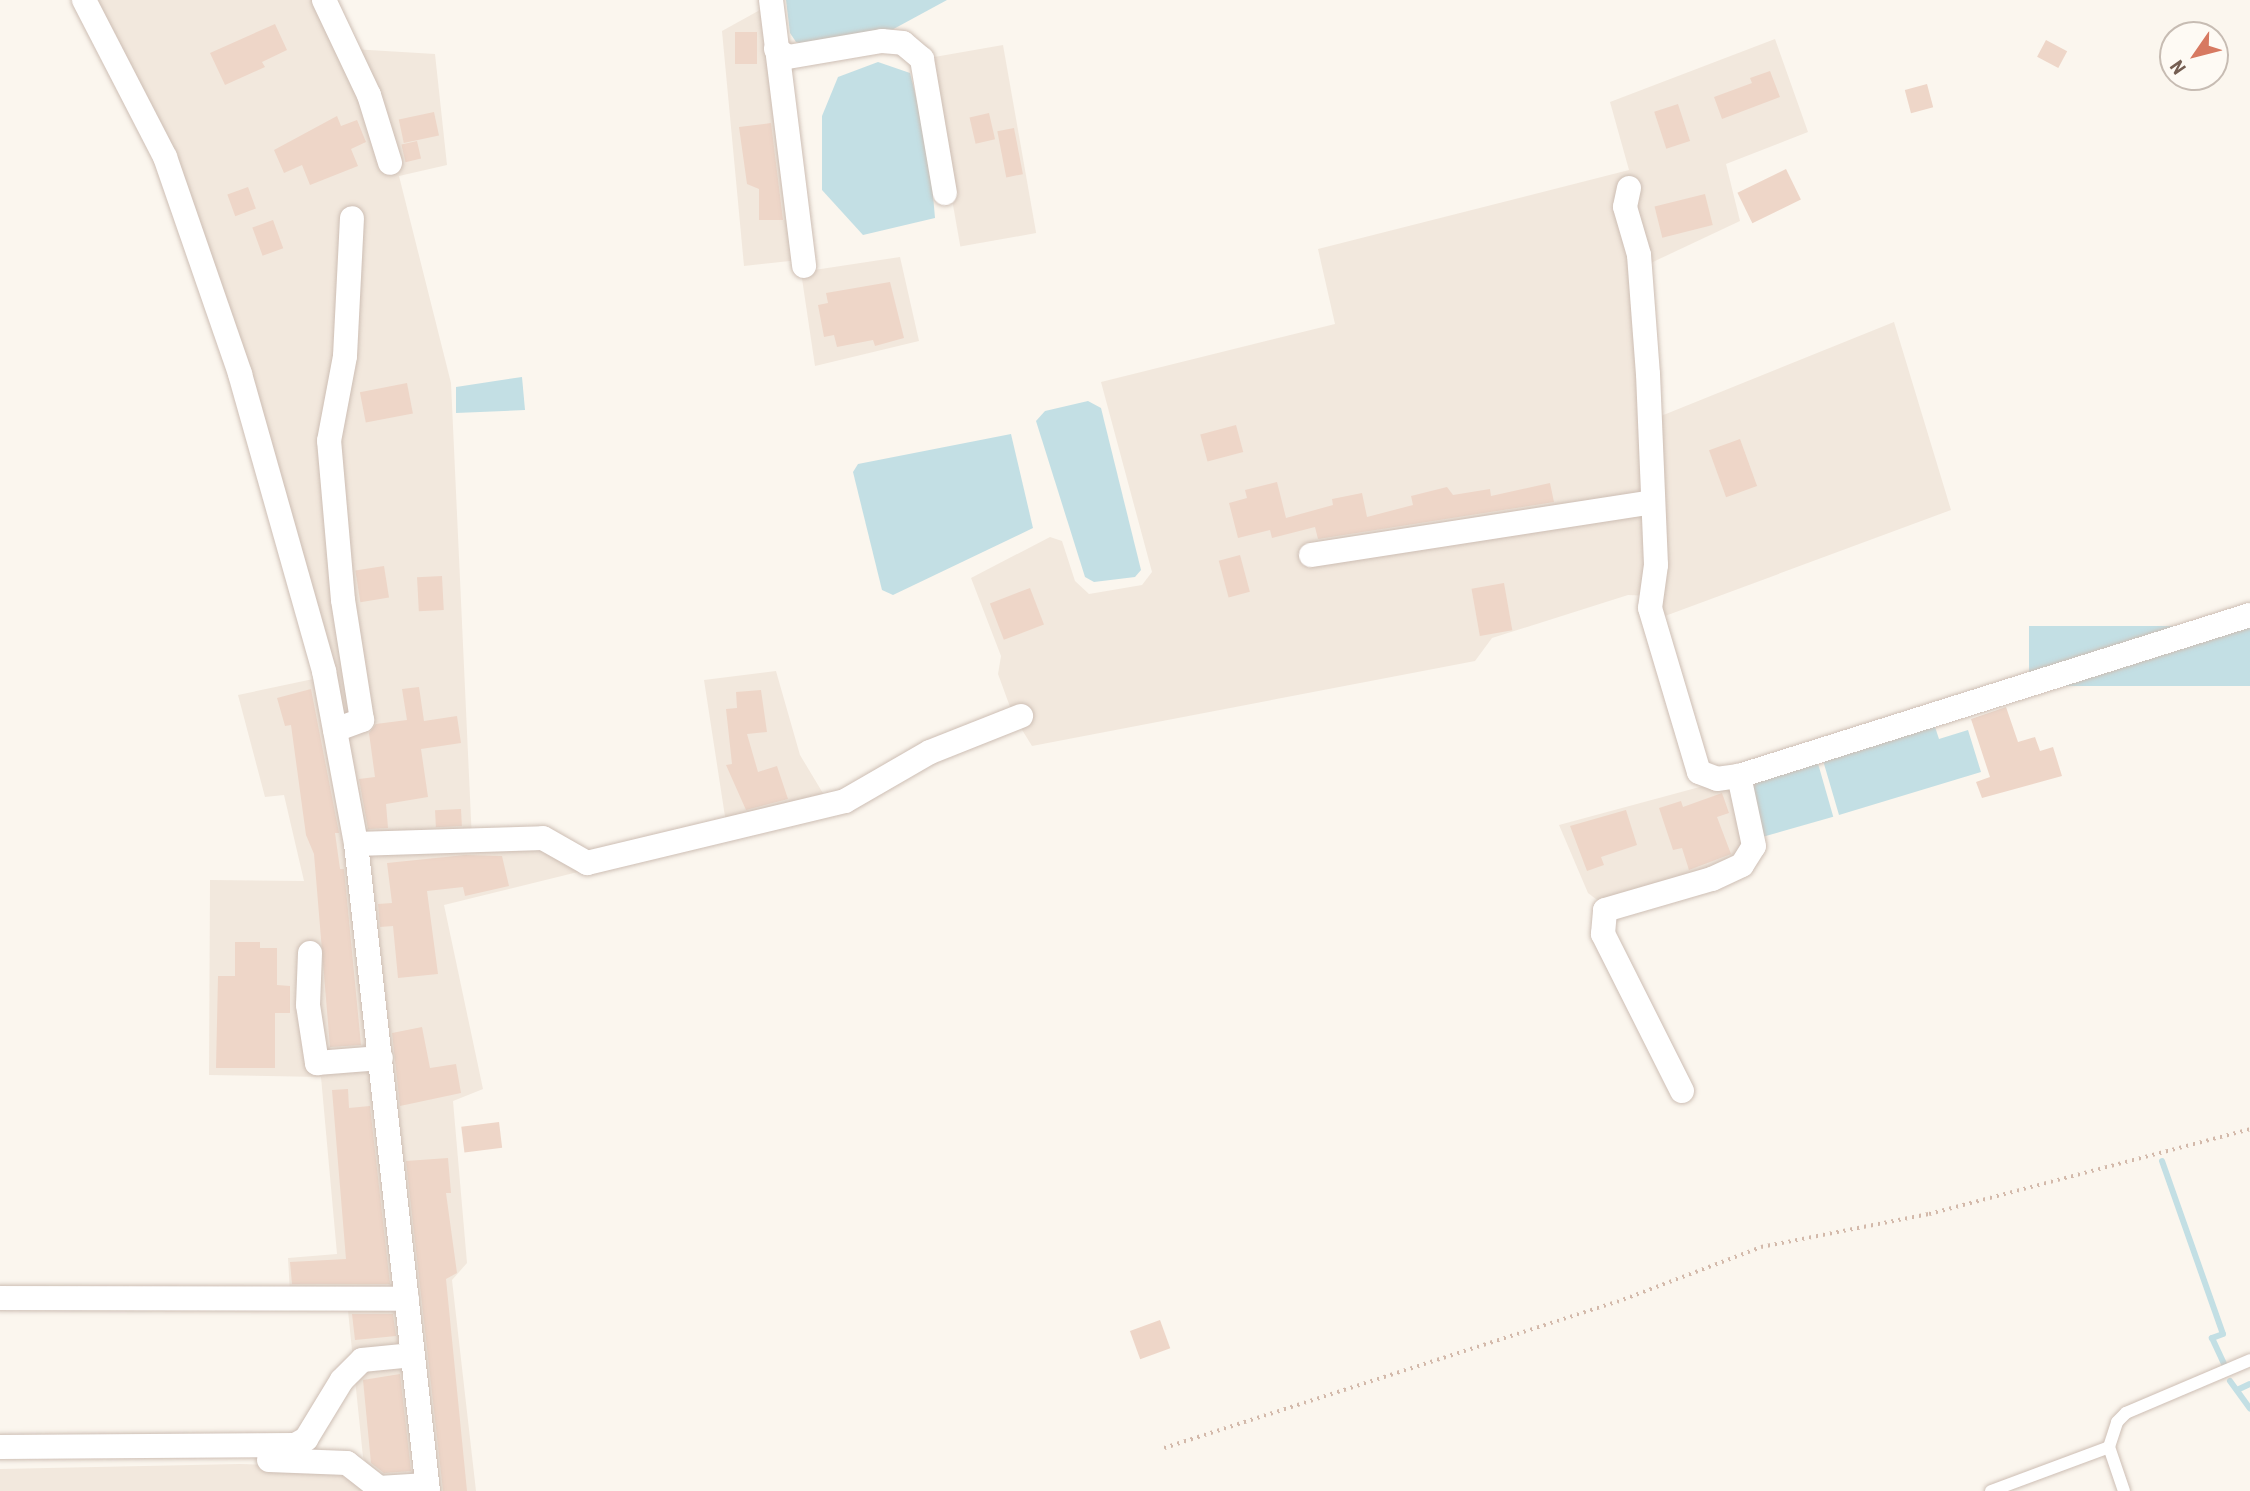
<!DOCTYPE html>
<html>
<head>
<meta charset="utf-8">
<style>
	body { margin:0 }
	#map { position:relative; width:2250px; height:1491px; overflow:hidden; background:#fbf6ee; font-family:"Roboto Condensed",sans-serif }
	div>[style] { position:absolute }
	.residential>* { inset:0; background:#f2e8dd; transform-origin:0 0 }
	.water>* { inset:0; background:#c3dfe4; transform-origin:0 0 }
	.stream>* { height:6px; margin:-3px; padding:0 3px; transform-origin:3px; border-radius:3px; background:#c3dfe4 }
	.building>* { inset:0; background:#eed6c8; transform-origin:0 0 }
	.path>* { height:3.5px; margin-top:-1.75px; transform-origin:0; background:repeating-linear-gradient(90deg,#d3b9aa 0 2px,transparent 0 7px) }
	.roads { filter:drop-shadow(0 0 2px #cdbeb4) drop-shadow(0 0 2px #cdbeb4) }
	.service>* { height:12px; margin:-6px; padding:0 6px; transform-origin:6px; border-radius:6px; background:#fff }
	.minor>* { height:24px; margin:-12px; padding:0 12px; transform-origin:12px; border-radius:12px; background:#fff }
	span { translate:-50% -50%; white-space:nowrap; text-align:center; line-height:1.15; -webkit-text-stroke:5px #fefaf4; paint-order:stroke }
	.north { position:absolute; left:2159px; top:21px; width:70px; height:70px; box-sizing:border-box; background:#fefaf4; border:2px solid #c7bcb3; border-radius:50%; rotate:235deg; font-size:19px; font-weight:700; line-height:28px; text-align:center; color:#755e52 }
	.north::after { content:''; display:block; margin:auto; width:24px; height:32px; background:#d77961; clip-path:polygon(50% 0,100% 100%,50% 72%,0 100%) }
</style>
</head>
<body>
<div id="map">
	<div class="residential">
		<div style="clip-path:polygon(94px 0,327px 0,352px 49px,435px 54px,447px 165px,399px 176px,451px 383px,472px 841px,358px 839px,250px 373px)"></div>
		<div style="clip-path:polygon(767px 6px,799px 260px,744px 266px,722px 31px)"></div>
		<div style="clip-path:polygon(1775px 39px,1808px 132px,1726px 164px,1740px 221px,1638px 269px,1656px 418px,1894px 322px,1951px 510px,1665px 616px,1654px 596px,1628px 595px,1492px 638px,1475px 661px,1032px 746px,1013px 715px,998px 674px,1001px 656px,971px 578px,1050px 537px,1062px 541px,1075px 581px,1089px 594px,1142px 585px,1152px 572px,1101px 382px,1335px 324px,1318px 249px,1629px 170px,1610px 102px)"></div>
		<div style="left:1003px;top:45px;width:191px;height:77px;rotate:80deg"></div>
		<div style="clip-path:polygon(900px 257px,919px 341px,815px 366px,801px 272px)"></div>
		<div style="clip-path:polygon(776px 671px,800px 755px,827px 800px,726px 823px,704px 680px)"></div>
		<div style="clip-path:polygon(318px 678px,348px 830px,422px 1480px,377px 1482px,363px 1457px,348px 1311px,291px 1311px,288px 1258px,337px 1254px,321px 1077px,209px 1075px,210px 880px,304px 881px,284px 795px,265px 797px,238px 695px)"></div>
		<div style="clip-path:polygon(1733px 778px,1748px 844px,1739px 863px,1605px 906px,1588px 893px,1559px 825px)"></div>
		<div style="clip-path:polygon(541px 843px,586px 870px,444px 905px,483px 1089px,453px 1101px,467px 1263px,452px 1280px,476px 1491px,433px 1491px,362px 848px)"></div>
		<div style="clip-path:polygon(240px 1464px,344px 1468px,364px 1491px,0 1491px,0 1469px)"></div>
	</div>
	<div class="water">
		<div style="clip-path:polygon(786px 0,947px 0,888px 32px,810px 46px,796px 42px,790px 33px)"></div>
		<div style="clip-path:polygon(878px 62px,910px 73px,929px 149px,935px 218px,863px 235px,822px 190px,822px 116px,838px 77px)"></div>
		<div style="clip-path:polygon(522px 377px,525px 410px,456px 413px,456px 387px)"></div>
		<div style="clip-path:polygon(1088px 401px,1101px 408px,1141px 570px,1135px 577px,1094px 582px,1085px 577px,1036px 421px,1045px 411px)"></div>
		<div style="clip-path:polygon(1011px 434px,1033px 528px,893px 595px,882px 590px,853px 472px,858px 464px)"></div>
		<div style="left:2250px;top:626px;width:60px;height:221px;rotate:90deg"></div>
		<div style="clip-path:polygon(1934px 724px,1939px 739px,1968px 730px,1981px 772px,1839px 815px,1822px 757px)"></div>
		<div style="left:1817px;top:760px;width:59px;height:73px;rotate:74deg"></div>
	</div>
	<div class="stream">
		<div style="left:2162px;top:1161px;width:183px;rotate:70.6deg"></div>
		<div style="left:2223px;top:1334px;width:12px;rotate:160deg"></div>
		<div style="left:2212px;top:1338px;width:35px;rotate:65deg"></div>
		<div style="left:2230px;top:1381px;width:34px;rotate:54deg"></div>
		<div style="left:2237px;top:1390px;width:14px;rotate:-25deg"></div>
	</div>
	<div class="building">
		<div style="clip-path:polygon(275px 24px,287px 50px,262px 62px,265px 67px,225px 85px,210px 53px)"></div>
		<div style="left:735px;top:32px;width:22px;height:32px"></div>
		<div style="left:2046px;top:40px;width:24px;height:19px;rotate:28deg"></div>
		<div style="clip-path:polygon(1770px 71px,1780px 97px,1722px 119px,1714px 97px,1752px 83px,1750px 78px)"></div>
		<div style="left:1927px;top:84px;width:24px;height:23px;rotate:75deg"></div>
		<div style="left:1678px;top:104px;width:39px;height:25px;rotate:72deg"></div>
		<div style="left:434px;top:112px;width:24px;height:36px;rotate:78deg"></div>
		<div style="left:989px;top:113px;width:27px;height:20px;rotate:77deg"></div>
		<div style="clip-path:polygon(337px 116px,341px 126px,357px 120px,366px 142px,351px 149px,358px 166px,310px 185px,302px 165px,284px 173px,274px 150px)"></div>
		<div style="clip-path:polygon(771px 123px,783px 220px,759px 220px,759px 189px,747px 184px,739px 127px)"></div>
		<div style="left:1014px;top:128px;width:47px;height:17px;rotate:79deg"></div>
		<div style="left:417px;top:141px;width:18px;height:16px;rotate:77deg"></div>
		<div style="left:1786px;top:169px;width:34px;height:54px;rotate:64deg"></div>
		<div style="left:248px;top:187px;width:23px;height:22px;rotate:70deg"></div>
		<div style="left:1705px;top:194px;width:32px;height:52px;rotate:76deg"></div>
		<div style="left:273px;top:220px;width:30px;height:22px;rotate:70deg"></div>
		<div style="clip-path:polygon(890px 282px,904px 338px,875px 346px,873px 340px,837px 347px,834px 335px,824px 337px,818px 305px,828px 303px,826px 293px)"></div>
		<div style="left:407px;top:383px;width:31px;height:48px;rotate:79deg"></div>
		<div style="left:1236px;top:425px;width:28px;height:37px;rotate:75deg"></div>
		<div style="left:1740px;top:439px;width:50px;height:33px;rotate:70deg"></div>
		<div style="clip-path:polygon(1277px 482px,1286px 518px,1333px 505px,1332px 499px,1362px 493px,1367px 517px,1413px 505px,1411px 496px,1447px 487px,1453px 495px,1490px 489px,1491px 496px,1550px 483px,1554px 502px,1318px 539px,1315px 527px,1272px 538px,1270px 530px,1238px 538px,1229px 503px,1247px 498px,1245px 490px)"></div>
		<div style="left:1240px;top:555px;width:38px;height:22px;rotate:75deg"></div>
		<div style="left:384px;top:566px;width:32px;height:29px;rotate:81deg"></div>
		<div style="left:442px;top:576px;width:34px;height:25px;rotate:87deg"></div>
		<div style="left:1504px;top:583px;width:48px;height:33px;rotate:80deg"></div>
		<div style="left:1030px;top:588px;width:39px;height:43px;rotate:69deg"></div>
		<div style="clip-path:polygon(419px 687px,424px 721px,457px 716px,461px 743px,421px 749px,428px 797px,386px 804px,388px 828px,368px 829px,359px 779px,375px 777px,369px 733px,376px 724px,407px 720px,402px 689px)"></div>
		<div style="clip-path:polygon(311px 689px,339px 833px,335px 833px,340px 869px,344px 869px,361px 1045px,330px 1047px,314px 854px,306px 835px,291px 725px,285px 726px,277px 698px)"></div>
		<div style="clip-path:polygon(761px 690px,767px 732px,747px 734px,758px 772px,777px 766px,788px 799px,746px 810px,726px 765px,732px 764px,726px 709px,737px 708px,736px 692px)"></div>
		<div style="clip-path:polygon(2006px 707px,2018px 742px,2035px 737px,2040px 751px,2053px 747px,2062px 776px,1982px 798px,1976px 782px,1990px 777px,1971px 719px)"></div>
		<div style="clip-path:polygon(1722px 793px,1729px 813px,1717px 817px,1731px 854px,1689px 870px,1682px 848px,1673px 850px,1659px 808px,1681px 801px,1683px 807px)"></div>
		<div style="left:461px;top:809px;width:17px;height:26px;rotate:87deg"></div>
		<div style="clip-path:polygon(1626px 810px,1637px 845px,1601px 857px,1604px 865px,1587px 871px,1570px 826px)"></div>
		<div style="clip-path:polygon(465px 855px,502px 856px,509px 886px,465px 896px,463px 887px,427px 891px,438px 974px,398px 978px,393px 926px,380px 927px,378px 904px,392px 903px,387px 863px)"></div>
		<div style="clip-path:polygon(235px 942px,260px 942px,260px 948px,277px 948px,277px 985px,290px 986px,290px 1013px,275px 1013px,275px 1068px,216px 1068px,218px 976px,235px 976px)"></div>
		<div style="clip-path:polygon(422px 1027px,430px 1068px,456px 1064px,461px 1093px,400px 1106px,392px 1033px)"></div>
		<div style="clip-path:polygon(348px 1089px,349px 1108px,370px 1106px,390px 1284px,292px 1284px,290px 1262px,346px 1259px,332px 1090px)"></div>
		<div style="left:499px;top:1122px;width:26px;height:38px;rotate:83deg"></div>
		<div style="clip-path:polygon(448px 1158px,451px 1193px,446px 1193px,457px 1273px,446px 1279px,467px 1491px,443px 1491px,406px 1161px)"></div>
		<div style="clip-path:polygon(352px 1314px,393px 1314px,396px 1336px,355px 1340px)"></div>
		<div style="left:1160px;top:1320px;width:30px;height:32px;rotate:70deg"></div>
		<div style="clip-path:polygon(400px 1374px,411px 1471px,384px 1473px,371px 1463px,363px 1380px)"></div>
	</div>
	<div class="path">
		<div style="left:1164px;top:1448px;width:476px;rotate:-17.9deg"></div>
		<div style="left:1617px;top:1302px;width:154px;rotate:-20.9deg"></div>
		<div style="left:1761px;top:1247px;width:171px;rotate:-11.1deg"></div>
		<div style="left:1929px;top:1214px;width:332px;rotate:-14.8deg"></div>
	</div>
	<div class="roads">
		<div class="service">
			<div style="left:1991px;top:1491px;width:126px;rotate:-20.4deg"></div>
			<div style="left:2124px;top:1491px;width:46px;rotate:-108.8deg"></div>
			<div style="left:2109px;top:1447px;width:26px;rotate:-72deg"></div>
			<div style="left:2117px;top:1422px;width:13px;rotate:-45deg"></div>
			<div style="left:2126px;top:1413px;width:135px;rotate:-23.1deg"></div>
		</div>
		<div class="minor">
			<div style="left:84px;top:0;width:177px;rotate:62.7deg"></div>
			<div style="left:165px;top:157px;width:230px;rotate:70.9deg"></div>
			<div style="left:240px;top:374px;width:309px;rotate:74.2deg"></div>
			<div style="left:324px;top:671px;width:176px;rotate:79.5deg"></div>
			<div style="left:356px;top:844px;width:651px;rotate:83.65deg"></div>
			<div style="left:324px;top:0;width:105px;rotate:64.7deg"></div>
			<div style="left:369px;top:95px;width:71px;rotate:72.8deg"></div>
			<div style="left:771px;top:0;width:268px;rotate:82.9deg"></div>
			<div style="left:776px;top:49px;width:14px;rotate:34deg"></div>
			<div style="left:788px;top:57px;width:95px;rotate:-9.7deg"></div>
			<div style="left:882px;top:41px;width:21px;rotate:5deg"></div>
			<div style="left:903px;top:43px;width:25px;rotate:40deg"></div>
			<div style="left:922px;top:59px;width:136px;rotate:80.3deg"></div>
			<div style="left:1629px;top:188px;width:19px;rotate:102deg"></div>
			<div style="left:1625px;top:207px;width:50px;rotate:73.7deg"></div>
			<div style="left:1639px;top:255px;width:119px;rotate:85.7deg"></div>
			<div style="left:1648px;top:374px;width:191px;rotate:87.6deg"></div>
			<div style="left:1656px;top:565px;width:43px;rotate:97.9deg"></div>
			<div style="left:1650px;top:608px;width:171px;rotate:73.4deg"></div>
			<div style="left:1699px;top:772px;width:19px;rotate:21deg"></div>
			<div style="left:1717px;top:779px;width:22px;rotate:-8deg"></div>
			<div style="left:1311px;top:555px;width:345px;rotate:-8.8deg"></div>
			<div style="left:335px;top:730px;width:29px;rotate:-20deg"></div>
			<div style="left:362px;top:720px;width:121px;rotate:-99deg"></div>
			<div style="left:343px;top:600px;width:160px;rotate:-95deg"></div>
			<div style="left:329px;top:441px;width:86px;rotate:-79.3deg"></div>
			<div style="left:345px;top:356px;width:138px;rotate:-87.1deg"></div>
			<div style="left:356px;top:844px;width:187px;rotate:-1.8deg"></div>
			<div style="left:543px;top:838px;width:51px;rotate:29.6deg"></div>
			<div style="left:587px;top:863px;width:265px;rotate:-13.5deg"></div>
			<div style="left:845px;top:801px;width:98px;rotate:-30deg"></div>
			<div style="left:930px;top:752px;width:98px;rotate:-21.6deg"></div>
			<div style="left:310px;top:953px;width:52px;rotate:92.2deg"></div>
			<div style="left:308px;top:1005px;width:59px;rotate:81.2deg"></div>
			<div style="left:317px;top:1063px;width:64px;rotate:-4.5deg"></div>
			<div style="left:1682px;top:1091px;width:176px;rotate:-116.7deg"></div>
			<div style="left:1603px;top:934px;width:24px;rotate:-85deg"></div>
			<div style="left:1605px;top:910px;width:111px;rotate:-16.2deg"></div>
			<div style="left:1712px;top:879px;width:33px;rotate:-25deg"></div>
			<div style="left:1742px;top:865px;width:22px;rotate:-58deg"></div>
			<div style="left:1754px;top:846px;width:72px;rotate:-102.1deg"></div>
			<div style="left:1739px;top:776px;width:536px;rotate:-17.49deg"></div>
			<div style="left:0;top:1298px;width:407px;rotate:0.1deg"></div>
			<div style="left:0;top:1447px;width:295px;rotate:-0.4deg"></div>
			<div style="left:295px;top:1445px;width:13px;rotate:-29deg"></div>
			<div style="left:306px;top:1439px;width:69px;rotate:-58.6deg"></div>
			<div style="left:342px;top:1380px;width:28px;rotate:-45deg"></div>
			<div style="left:362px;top:1360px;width:51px;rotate:-5.6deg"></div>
			<div style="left:269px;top:1460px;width:78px;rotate:2.2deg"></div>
			<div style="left:347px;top:1463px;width:41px;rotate:38deg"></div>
			<div style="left:379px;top:1488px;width:48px;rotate:-3.6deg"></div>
		</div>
	</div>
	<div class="north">N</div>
</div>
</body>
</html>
